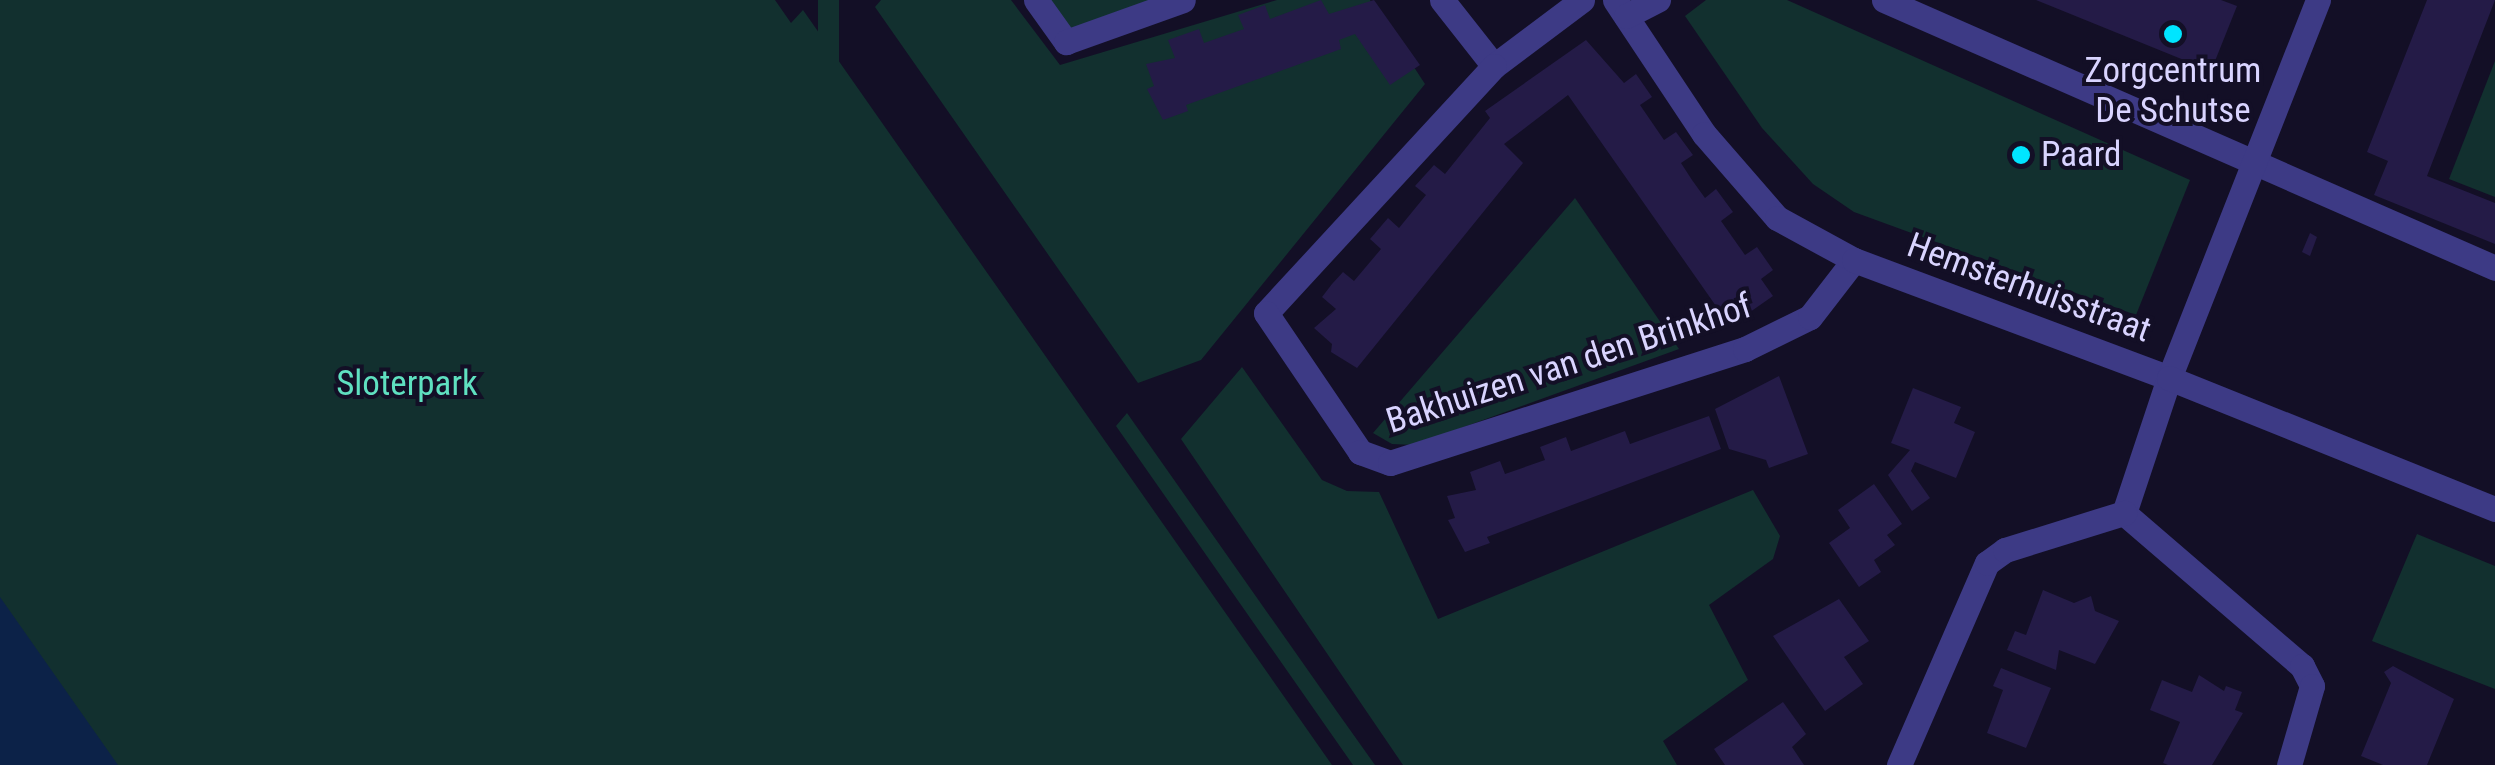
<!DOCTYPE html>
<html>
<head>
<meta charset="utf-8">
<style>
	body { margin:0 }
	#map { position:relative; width:2495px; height:765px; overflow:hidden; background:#130f26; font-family:"Roboto Condensed",sans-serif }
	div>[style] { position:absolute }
	.green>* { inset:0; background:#12302f; transform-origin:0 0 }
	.water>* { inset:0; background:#0c2248 }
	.building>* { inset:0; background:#241b47 }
	.minor>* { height:25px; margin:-12.5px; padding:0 12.5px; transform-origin:12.5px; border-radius:12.5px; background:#3d3a85 }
	.tertiary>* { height:25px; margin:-12.5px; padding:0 12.5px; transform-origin:12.5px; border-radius:12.5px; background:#3d3a85 }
	.dots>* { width:28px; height:28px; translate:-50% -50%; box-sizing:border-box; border:5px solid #130f26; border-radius:50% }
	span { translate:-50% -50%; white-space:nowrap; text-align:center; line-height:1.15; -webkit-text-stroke:8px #130f26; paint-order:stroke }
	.poi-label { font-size:35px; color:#d9d4ff }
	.left { translate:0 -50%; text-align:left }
	.street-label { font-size:35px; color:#d9d4ff }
	.park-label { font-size:35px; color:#5fe0c0 }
</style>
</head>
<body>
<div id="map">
	<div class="green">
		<div style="clip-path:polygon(0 0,775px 0,791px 23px,803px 10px,1332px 765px,0 765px)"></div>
		<div style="left:818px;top:0;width:21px;height:488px"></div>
		<div style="clip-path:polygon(881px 0,1011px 0,1060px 65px,1277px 0,1370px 0,1425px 84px,1201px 360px,1138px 383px,875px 7px)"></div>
		<div style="clip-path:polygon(1047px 0,1157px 0,1066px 30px)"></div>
		<div style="clip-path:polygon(1706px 0,1787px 0,2190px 180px,2136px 315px,1854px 212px,1813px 184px,1762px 128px,1685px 16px)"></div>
		<div style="clip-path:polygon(2495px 61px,2495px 197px,2449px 179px)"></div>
		<div style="clip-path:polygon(1575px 198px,1679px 349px,1414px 445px,1392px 444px,1373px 433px)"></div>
		<div style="clip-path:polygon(1242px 367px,1322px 480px,1347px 491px,1379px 492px,1438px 619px,1753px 490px,1780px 536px,1773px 559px,1709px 605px,1748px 680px,1663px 741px,1677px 765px,1403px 765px,1181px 439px)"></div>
		<div style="clip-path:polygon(1127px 413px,1338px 713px,1375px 765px,1353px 765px,1325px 725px,1116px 426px)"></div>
		<div style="clip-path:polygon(2417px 534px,2495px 566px,2495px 689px,2372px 641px)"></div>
	</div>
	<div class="water">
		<div style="clip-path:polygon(0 597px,118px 765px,0 765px)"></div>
	</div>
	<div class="building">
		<div style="clip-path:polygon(1321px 0,1329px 14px,1374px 0,1420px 65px,1390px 85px,1355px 34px,1339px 40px,1341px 49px,1186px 105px,1188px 111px,1163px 120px,1147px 89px,1154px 86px,1146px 64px,1175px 58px,1168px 40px,1199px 29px,1204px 43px,1244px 29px,1238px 15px,1265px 5px,1270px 19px)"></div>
		<div style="clip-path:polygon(2036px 0,2221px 0,2237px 6px,2211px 71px)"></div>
		<div style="clip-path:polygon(2427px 0,2495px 0,2427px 176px,2495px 203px,2495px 244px,2374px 195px,2388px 161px,2367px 152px)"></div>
		<div style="clip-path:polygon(1586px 40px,1624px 83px,1636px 74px,1652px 97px,1640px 105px,1664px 140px,1676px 132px,1693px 155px,1681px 163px,1692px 180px,1705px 198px,1716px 189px,1733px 212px,1721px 221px,1745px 255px,1757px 247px,1773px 270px,1761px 279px,1773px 296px,1730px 326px,1568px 95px,1504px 144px,1523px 163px,1357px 368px,1331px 352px,1332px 344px,1314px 328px,1336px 309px,1322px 297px,1332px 284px,1343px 272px,1354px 281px,1381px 249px,1370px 239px,1388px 218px,1399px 228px,1426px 195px,1415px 186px,1434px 165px,1445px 174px,1490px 118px,1485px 111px)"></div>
		<div style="clip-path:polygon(2310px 233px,2317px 237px,2310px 256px,2302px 252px)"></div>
		<div style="clip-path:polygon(1779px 376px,1808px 454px,1769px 468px,1766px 460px,1729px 449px,1715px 409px)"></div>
		<div style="clip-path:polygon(1913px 388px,1961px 407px,1954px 423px,1975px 432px,1956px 478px,1915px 462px,1911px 471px,1930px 498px,1912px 511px,1888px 475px,1910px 450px,1891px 443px)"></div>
		<div style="clip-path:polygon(1709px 416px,1721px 449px,1487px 537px,1490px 543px,1465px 552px,1448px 520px,1455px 518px,1447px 496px,1476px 490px,1470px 472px,1500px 461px,1505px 474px,1545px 460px,1540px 447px,1566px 437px,1571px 451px,1625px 431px,1630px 444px)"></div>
		<div style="clip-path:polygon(1874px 484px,1902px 524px,1887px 535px,1895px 545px,1874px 560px,1881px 572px,1859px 587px,1829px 543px,1850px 528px,1838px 510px)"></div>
		<div style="clip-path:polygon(2043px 590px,2074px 603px,2091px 596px,2095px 611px,2119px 621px,2095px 664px,2059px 650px,2056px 670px,2007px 650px,2015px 631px,2026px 635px)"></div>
		<div style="clip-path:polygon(1839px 599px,1869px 641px,1844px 657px,1863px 684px,1825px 711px,1773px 636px)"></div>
		<div style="clip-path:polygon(2393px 666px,2454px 699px,2427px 765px,2383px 765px,2361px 756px,2391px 683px,2384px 672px)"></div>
		<div style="clip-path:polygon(2001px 668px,2051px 688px,2026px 748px,1987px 733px,2003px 690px,1993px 686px)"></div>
		<div style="clip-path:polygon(2199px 675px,2224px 691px,2226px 686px,2242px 692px,2235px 710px,2243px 713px,2212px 765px,2168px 765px,2163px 763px,2180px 722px,2150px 710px,2162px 680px,2192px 692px)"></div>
		<div style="clip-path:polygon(1783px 702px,1806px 734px,1792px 747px,1804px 765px,1725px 765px,1714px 749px)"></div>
	</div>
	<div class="minor">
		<div style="left:1036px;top:0;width:52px;rotate:54.5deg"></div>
		<div style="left:1066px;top:42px;width:124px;rotate:-19.7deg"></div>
		<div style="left:1442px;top:0;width:84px;rotate:51.8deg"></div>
		<div style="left:1582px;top:0;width:110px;rotate:143.1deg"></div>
		<div style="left:1494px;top:66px;width:336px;rotate:132.7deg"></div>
		<div style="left:1266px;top:313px;width:168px;rotate:55.9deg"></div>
		<div style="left:1360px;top:452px;width:32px;rotate:20deg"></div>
		<div style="left:1390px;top:463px;width:373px;rotate:-17.8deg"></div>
		<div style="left:1745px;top:349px;width:72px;rotate:-26.2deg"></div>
		<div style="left:1810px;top:317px;width:72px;rotate:-52.3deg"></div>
		<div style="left:1615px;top:0;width:161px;rotate:56.4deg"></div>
		<div style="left:1704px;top:134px;width:111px;rotate:49deg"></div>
		<div style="left:1777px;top:218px;width:88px;rotate:28.6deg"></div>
		<div style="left:1854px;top:260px;width:336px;rotate:20.5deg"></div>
		<div style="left:2169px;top:378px;width:142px;rotate:108.4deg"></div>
		<div style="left:1884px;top:0;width:667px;rotate:23.68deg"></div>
		<div style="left:1626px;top:16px;width:36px;rotate:-27deg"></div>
		<div style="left:2124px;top:513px;width:235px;rotate:40.7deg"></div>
		<div style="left:2302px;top:666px;width:22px;rotate:63deg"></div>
		<div style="left:2312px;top:686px;width:82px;rotate:106.2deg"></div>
		<div style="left:1899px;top:765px;width:220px;rotate:-66.5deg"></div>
		<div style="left:1987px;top:563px;width:22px;rotate:-36deg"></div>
		<div style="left:2005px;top:550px;width:125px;rotate:-17.3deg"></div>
	</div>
	<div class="tertiary">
		<div style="left:2318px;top:0;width:406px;rotate:111.5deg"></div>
		<div style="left:2169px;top:378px;width:351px;rotate:21.9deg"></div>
	</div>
	<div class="dots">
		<div style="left:2173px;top:34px;background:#00e5ff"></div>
		<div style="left:2021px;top:155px;background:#00e5ff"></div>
	</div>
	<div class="poi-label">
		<span style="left:2173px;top:91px">Zorgcentrum<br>De Schutse</span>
		<span class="left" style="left:2041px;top:155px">Paard</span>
	</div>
	<div class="street-label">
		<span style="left:2029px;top:288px;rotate:20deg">Hemsterhuisstraat</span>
		<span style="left:1569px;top:364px;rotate:-18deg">Bakhuizen van den Brinkhof</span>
	</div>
	<div class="park-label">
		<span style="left:407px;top:384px">Sloterpark</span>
	</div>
</div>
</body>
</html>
